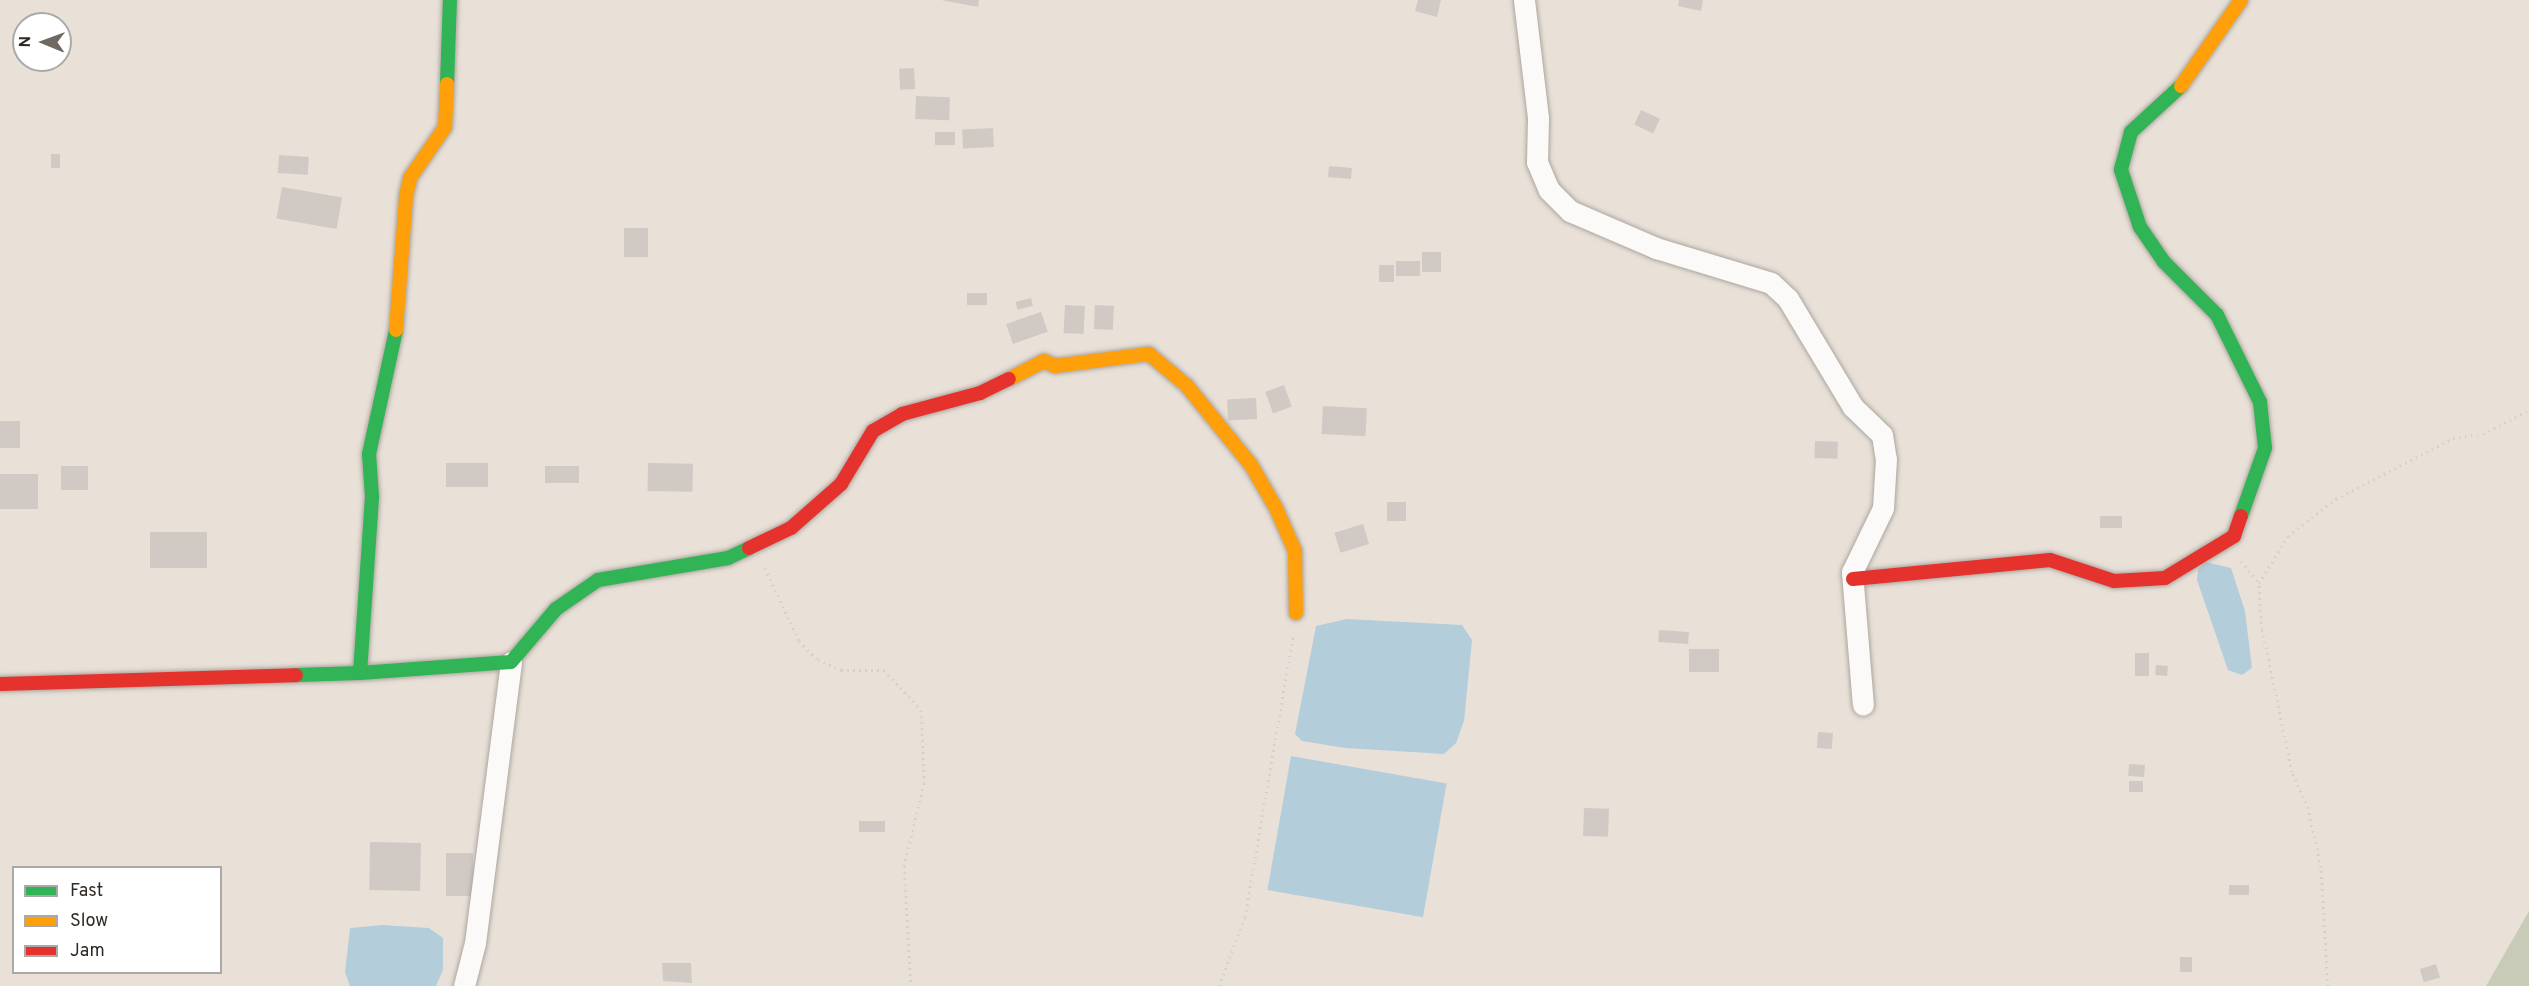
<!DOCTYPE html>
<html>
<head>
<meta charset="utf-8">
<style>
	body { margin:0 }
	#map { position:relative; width:2529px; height:986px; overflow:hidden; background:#e9e1d8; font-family:Overpass,sans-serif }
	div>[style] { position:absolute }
	.green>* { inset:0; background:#c7cbb8 }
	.water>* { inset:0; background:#b4cddb; transform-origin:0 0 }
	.building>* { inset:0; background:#d1c9c4; transform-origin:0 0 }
	.path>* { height:3px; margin-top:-1.5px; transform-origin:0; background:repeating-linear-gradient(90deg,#d3d1cf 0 1.5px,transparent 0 6px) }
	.roads { filter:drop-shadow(0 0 2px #aca69f) drop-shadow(0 0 2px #aca69f) }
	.street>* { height:21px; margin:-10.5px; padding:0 10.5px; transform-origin:10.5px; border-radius:10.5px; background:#fcfaf9 }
	.fast>* { height:14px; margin:-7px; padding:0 7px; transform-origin:7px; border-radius:7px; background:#30b455 }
	.slow>* { height:14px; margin:-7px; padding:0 7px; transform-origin:7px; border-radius:7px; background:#ff9f0a }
	.jam>* { height:14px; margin:-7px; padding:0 7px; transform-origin:7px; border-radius:7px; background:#e5322d }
	span { translate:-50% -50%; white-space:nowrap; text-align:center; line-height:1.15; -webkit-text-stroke:4.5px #fff; paint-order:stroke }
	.legend { position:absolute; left:12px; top:866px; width:210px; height:108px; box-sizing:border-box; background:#fff; border:2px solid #aba9a7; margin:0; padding:8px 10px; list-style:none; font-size:18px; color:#2e2923 }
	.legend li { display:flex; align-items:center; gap:12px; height:30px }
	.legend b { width:30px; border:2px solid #aba9a7 }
	.north { position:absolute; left:12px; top:12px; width:60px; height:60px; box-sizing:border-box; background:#fff; border:2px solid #aba9a7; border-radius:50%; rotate:271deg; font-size:16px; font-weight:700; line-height:24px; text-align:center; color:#2e2923 }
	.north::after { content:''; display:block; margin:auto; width:21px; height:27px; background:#6f6962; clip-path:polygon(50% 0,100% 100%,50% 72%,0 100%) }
</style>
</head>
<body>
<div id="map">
	<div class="green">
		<div style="clip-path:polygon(2529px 911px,2529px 986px,2486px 986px)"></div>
	</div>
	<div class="water">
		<div style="clip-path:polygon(2206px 562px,2231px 568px,2245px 611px,2252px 668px,2242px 675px,2228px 670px,2197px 580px,2198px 569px)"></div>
		<div style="clip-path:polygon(1347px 619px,1462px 625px,1472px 640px,1464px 721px,1456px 743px,1444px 754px,1345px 748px,1302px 741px,1295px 734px,1316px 626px)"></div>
		<div style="left:1291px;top:756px;width:158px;height:136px;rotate:10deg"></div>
		<div style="clip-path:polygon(382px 925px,429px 928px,443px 938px,443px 970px,436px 986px,350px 986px,345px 972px,350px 928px)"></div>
	</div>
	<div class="building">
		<div style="clip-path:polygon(941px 0,979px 0,978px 7px)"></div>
		<div style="clip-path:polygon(1418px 0,1441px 0,1437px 17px,1415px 11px)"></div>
		<div style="clip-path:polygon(1679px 0,1703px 0,1701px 11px,1678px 6px)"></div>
		<div style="left:914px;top:68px;width:21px;height:15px;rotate:87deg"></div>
		<div style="left:916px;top:96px;width:34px;height:23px;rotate:2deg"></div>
		<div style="left:1641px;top:110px;width:21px;height:16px;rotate:25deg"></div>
		<div style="left:993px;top:128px;width:19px;height:31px;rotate:87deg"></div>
		<div style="left:935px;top:132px;width:20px;height:13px"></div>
		<div style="left:51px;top:154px;width:9px;height:14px"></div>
		<div style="left:279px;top:155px;width:30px;height:18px;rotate:4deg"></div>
		<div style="left:1329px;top:166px;width:23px;height:11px;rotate:5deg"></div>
		<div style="left:282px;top:187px;width:61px;height:32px;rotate:10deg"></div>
		<div style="left:648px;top:228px;width:29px;height:24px;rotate:90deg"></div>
		<div style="left:1422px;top:252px;width:19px;height:20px"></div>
		<div style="left:1420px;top:261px;width:15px;height:24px;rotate:90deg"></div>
		<div style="left:1379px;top:265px;width:15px;height:17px"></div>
		<div style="left:967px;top:293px;width:20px;height:12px"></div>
		<div style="left:1031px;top:298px;width:8px;height:16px;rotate:76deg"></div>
		<div style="left:1065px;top:305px;width:20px;height:28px;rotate:3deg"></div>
		<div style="left:1095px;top:305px;width:19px;height:24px;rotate:3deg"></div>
		<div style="left:1041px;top:312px;width:21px;height:37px;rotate:71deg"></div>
		<div style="left:1284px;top:385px;width:23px;height:20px;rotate:70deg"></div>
		<div style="left:1256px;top:398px;width:21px;height:29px;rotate:87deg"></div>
		<div style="left:1323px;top:406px;width:44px;height:28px;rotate:3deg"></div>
		<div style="left:0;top:421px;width:20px;height:27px"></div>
		<div style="left:1815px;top:441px;width:23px;height:17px;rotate:2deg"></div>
		<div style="left:446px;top:463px;width:42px;height:24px"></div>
		<div style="left:648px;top:463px;width:45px;height:28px;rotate:1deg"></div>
		<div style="left:61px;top:466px;width:27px;height:24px"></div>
		<div style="left:545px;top:466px;width:34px;height:17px"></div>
		<div style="left:0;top:474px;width:38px;height:35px"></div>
		<div style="left:1387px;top:502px;width:19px;height:19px"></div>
		<div style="left:2100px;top:516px;width:22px;height:12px"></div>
		<div style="left:1363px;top:524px;width:21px;height:30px;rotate:73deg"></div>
		<div style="left:150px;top:532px;width:57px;height:36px"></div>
		<div style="left:1659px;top:630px;width:30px;height:12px;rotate:4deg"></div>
		<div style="left:1689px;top:649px;width:30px;height:23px"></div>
		<div style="left:2135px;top:653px;width:14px;height:23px"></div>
		<div style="left:2156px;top:665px;width:12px;height:10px;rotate:5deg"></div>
		<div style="left:1818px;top:732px;width:15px;height:16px;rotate:4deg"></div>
		<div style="left:2129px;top:764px;width:16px;height:12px;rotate:4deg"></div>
		<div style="left:2129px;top:781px;width:14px;height:11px"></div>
		<div style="left:1584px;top:808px;width:25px;height:28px;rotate:2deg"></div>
		<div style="left:859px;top:821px;width:26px;height:11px"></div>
		<div style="left:370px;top:842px;width:51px;height:48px;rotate:1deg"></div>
		<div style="left:446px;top:853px;width:27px;height:43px"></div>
		<div style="left:2229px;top:885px;width:20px;height:10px"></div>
		<div style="left:2180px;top:957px;width:12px;height:15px"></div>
		<div style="clip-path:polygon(662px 963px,691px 963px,692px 983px,663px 981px)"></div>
		<div style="left:2436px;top:964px;width:14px;height:17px;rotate:73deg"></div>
	</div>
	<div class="path">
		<div style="left:2241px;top:561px;width:28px;rotate:51deg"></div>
		<div style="left:765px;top:568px;width:81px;rotate:65deg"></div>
		<div style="left:799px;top:641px;width:27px;rotate:45deg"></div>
		<div style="left:818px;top:660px;width:25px;rotate:23deg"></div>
		<div style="left:841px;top:670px;width:43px"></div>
		<div style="left:884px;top:670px;width:54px;rotate:47.2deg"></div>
		<div style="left:921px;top:710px;width:73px;rotate:87.6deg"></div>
		<div style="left:924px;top:783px;width:85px;rotate:103.5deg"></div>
		<div style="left:904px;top:866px;width:120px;rotate:86.7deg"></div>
		<div style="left:1219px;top:986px;width:74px;rotate:-69.4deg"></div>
		<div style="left:1245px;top:917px;width:285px;rotate:-80.3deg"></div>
		<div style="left:2328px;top:986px;width:119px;rotate:-93.4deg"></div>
		<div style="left:2321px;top:867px;width:60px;rotate:-102.4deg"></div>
		<div style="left:2308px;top:808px;width:39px;rotate:-114deg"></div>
		<div style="left:2292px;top:772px;width:146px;rotate:-101.8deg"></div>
		<div style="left:2262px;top:629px;width:46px;rotate:-93.7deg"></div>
		<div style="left:2259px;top:583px;width:55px;rotate:-58.3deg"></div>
		<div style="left:2288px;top:536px;width:61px;rotate:-37.6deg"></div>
		<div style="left:2336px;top:499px;width:132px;rotate:-27.5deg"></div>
		<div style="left:2453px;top:438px;width:30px;rotate:-8deg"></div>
		<div style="left:2483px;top:434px;width:52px;rotate:-27.6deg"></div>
	</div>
	<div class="roads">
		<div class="street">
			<div style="left:1524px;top:0;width:119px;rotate:83.2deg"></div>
			<div style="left:1538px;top:118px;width:44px;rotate:91.3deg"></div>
			<div style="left:1537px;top:162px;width:30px;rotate:67deg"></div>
			<div style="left:1549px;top:190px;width:30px;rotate:45deg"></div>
			<div style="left:1570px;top:211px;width:94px;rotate:23.3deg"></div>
			<div style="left:1656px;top:248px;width:120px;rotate:16.9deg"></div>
			<div style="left:1771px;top:283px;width:23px;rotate:43deg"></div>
			<div style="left:1788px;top:299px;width:126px;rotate:59deg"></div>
			<div style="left:1853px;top:407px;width:40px;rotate:44deg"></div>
			<div style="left:1882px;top:435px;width:24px;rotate:81deg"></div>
			<div style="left:1886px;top:459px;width:49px;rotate:93.5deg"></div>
			<div style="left:1883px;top:508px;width:71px;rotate:115.8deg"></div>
			<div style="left:1852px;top:572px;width:133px;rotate:85.3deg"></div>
			<div style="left:464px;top:986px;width:44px;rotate:-75.7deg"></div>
			<div style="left:475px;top:943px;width:283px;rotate:-82.7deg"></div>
		</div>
		<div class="fast">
			<div style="left:447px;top:84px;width:84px;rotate:-88deg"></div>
			<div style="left:2181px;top:86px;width:68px;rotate:137.4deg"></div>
			<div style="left:2131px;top:132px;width:39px;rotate:105deg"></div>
			<div style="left:2121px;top:170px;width:60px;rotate:71.6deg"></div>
			<div style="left:2140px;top:227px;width:42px;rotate:55.6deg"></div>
			<div style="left:2164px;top:262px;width:75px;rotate:45deg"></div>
			<div style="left:2217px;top:315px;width:97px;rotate:63.7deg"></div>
			<div style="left:2260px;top:402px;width:46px;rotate:83.8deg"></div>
			<div style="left:2265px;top:448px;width:72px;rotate:109.4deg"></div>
			<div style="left:360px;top:673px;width:151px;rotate:-4.2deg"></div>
			<div style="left:511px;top:662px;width:70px;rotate:-49.7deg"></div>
			<div style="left:556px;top:609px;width:51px;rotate:-34.6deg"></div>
			<div style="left:598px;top:580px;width:132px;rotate:-9.6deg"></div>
			<div style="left:728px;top:558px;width:23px;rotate:-25deg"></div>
			<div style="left:296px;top:675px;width:64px;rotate:-1.8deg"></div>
			<div style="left:360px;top:673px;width:176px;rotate:-86.1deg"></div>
			<div style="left:372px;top:497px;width:43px;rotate:-94deg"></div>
			<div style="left:369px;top:454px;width:127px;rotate:-77.7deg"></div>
		</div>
		<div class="slow">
			<div style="left:2181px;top:86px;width:105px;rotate:-55.1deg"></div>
			<div style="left:396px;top:330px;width:134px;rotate:-85.7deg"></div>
			<div style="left:406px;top:196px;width:18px;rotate:-77deg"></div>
			<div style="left:410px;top:178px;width:62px;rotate:-55.5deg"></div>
			<div style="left:445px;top:127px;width:43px;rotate:-87.3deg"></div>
			<div style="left:1009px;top:379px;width:39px;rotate:-27deg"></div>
			<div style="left:1044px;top:361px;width:12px;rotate:24deg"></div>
			<div style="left:1055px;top:366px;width:95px;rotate:-7.3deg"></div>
			<div style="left:1149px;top:354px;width:50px;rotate:40.1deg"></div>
			<div style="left:1187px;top:386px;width:102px;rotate:51deg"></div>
			<div style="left:1251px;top:465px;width:50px;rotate:59.8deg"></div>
			<div style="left:1276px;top:508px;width:47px;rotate:66.2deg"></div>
			<div style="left:1295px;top:551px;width:62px;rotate:89.1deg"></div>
		</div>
		<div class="jam">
			<div style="left:749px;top:548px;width:47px;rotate:-25.5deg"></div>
			<div style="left:791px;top:528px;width:67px;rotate:-41.3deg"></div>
			<div style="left:841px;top:484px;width:62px;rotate:-58.9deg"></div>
			<div style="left:873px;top:431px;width:34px;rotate:-30deg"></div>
			<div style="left:902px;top:414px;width:81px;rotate:-15.1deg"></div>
			<div style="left:980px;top:393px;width:32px;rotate:-26deg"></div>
			<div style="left:1853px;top:579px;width:198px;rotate:-5.5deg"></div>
			<div style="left:2050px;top:560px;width:67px;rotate:18.2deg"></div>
			<div style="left:2114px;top:581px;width:51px;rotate:-3.4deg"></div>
			<div style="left:2165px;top:578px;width:81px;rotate:-31.3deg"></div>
			<div style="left:2234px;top:536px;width:21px;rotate:-71deg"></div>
			<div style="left:0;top:684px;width:296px;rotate:-1.7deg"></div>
		</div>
	</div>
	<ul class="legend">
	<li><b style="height:8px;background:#30b455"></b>Fast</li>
	<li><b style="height:8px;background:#ff9f0a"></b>Slow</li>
	<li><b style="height:8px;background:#e5322d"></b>Jam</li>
	</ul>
	<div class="north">N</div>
</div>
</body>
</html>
